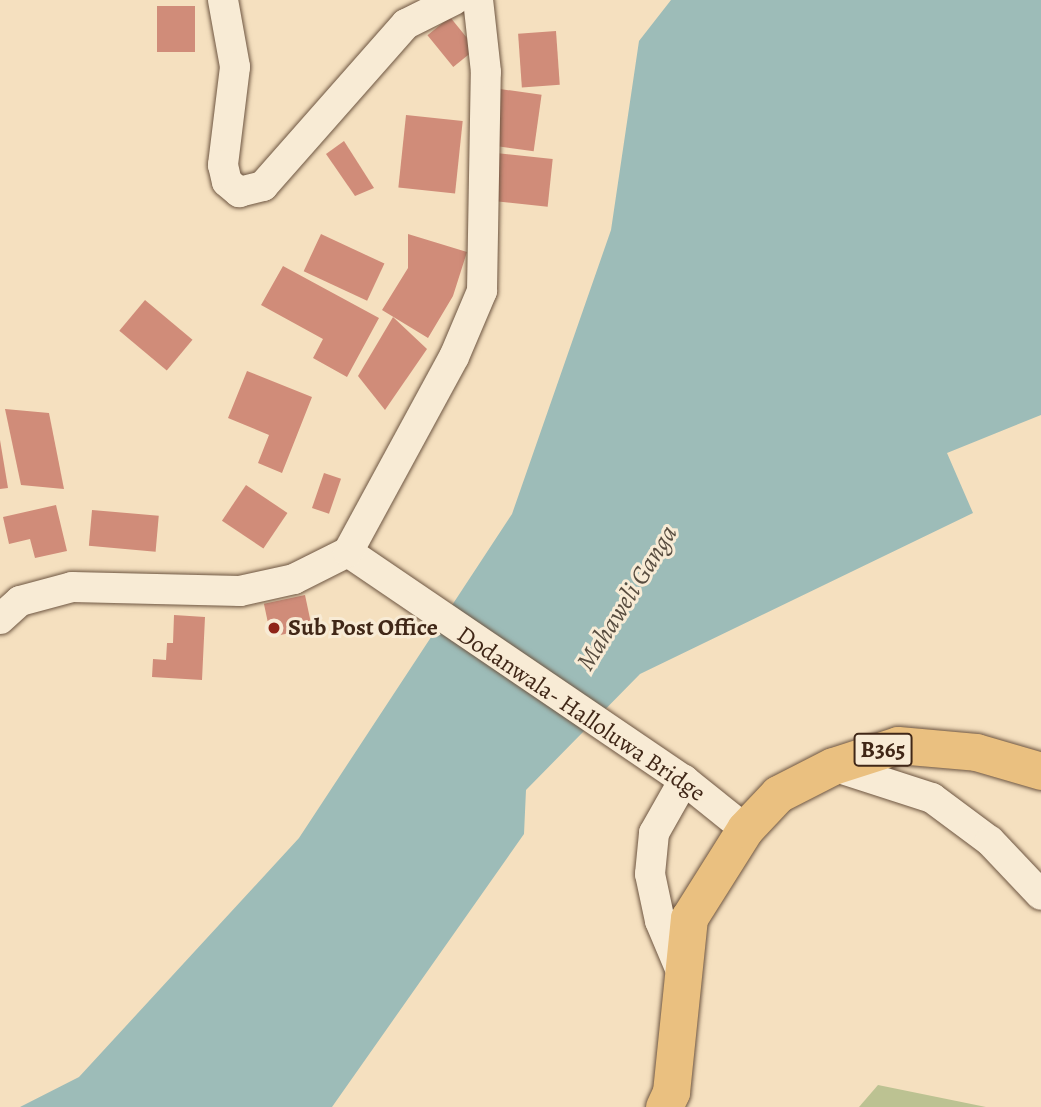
<!DOCTYPE html>
<html>
<head>
<meta charset="utf-8">
<style>
	body { margin:0 }
	#map { position:relative; width:1041px; height:1107px; overflow:hidden; background:#f5e0bf; font-family:Alegreya,serif }
	div>[style] { position:absolute }
	.green>* { inset:0; background:#bcc292 }
	.water>* { inset:0; background:#9dbcb8 }
	.building>* { inset:0; background:#d08c79; transform-origin:0 0 }
	.roads { filter:drop-shadow(0 0 2px #6d5541) drop-shadow(0 0 2px #6d5541) }
	.minor>* { height:30px; margin:-15px; padding:0 15px; transform-origin:15px; border-radius:15px; background:#f8ebd5 }
	.major>* { height:37px; margin:-18.5px; padding:0 18.5px; transform-origin:18.5px; border-radius:18.5px; background:#eac080 }
	.dots>* { width:19px; height:19px; translate:-50% -50%; box-sizing:border-box; border:4px solid #f8ebd5; border-radius:50% }
	span { translate:-50% -50%; white-space:nowrap; text-align:center; line-height:1.15; -webkit-text-stroke:6px #f8ebd5; paint-order:stroke }
	.shield-label span { padding:2px 5px; background:#f8ebd5; border:2px solid; border-radius:5px; -webkit-text-stroke-width:0 }
	.shield-label { font-size:23px; color:#402717; font-weight:700 }
	.poi-label { font-size:24px; color:#402717; font-weight:700 }
	.left { translate:0 -50%; text-align:left }
	.street-label { font-size:24px; color:#402717 }
	.water-label { font-size:26px; color:#574c3f; font-style:italic }
</style>
</head>
<body>
<div id="map">
	<div class="green">
		<div style="clip-path:polygon(878px 1085px,986px 1107px,859px 1107px)"></div>
	</div>
	<div class="water">
		<div style="clip-path:polygon(671px 0,1041px 0,1041px 415px,947px 453px,973px 513px,640px 674px,526px 790px,524px 834px,332px 1107px,20px 1107px,79px 1077px,299px 838px,512px 514px,611px 230px,639px 41px)"></div>
	</div>
	<div class="building">
		<div style="left:195px;top:6px;width:46px;height:38px;rotate:90deg"></div>
		<div style="left:450px;top:17px;width:41px;height:29px;rotate:51deg"></div>
		<div style="left:556px;top:31px;width:54px;height:38px;rotate:86deg"></div>
		<div style="left:500px;top:89px;width:42px;height:57px;rotate:8deg"></div>
		<div style="left:406px;top:115px;width:57px;height:73px;rotate:6deg"></div>
		<div style="clip-path:polygon(344px 141px,374px 188px,355px 196px,326px 154px)"></div>
		<div style="left:496px;top:153px;width:57px;height:48px;rotate:6deg"></div>
		<div style="left:321px;top:234px;width:70px;height:41px;rotate:25deg"></div>
		<div style="clip-path:polygon(408px 234px,467px 252px,453px 296px,428px 338px,382px 310px,408px 268px)"></div>
		<div style="clip-path:polygon(283px 266px,379px 318px,347px 377px,313px 358px,323px 339px,261px 305px)"></div>
		<div style="left:145px;top:300px;width:62px;height:40px;rotate:40deg"></div>
		<div style="clip-path:polygon(393px 317px,427px 349px,385px 410px,358px 376px)"></div>
		<div style="clip-path:polygon(247px 371px,312px 397px,282px 473px,258px 463px,269px 435px,228px 418px)"></div>
		<div style="clip-path:polygon(5px 409px,49px 413px,64px 489px,21px 485px)"></div>
		<div style="clip-path:polygon(0 440px,8px 488px,0 489px)"></div>
		<div style="left:324px;top:473px;width:18px;height:37px;rotate:19deg"></div>
		<div style="left:246px;top:485px;width:50px;height:43px;rotate:34deg"></div>
		<div style="clip-path:polygon(56px 505px,67px 551px,35px 558px,30px 539px,9px 544px,3px 517px)"></div>
		<div style="left:92px;top:510px;width:67px;height:36px;rotate:5deg"></div>
		<div style="left:305px;top:595px;width:34px;height:42px;rotate:78deg"></div>
		<div style="clip-path:polygon(174px 615px,205px 617px,202px 680px,152px 677px,153px 659px,166px 660px,167px 643px,173px 643px)"></div>
	</div>
	<div class="roads">
		<div class="minor">
			<div style="left:223px;top:0;width:68px;rotate:79.8deg"></div>
			<div style="left:235px;top:67px;width:99px;rotate:97deg"></div>
			<div style="left:223px;top:165px;width:17px;rotate:77deg"></div>
			<div style="left:227px;top:182px;width:16px;rotate:40deg"></div>
			<div style="left:239px;top:192px;width:25px;rotate:-14deg"></div>
			<div style="left:263px;top:186px;width:216px;rotate:-48.6deg"></div>
			<div style="left:406px;top:24px;width:54px;rotate:-26.6deg"></div>
			<div style="left:348px;top:552px;width:406px;rotate:34.2deg"></div>
			<div style="left:684px;top:780px;width:78px;rotate:38.8deg"></div>
			<div style="left:0;top:619px;width:27px;rotate:-42deg"></div>
			<div style="left:20px;top:601px;width:54px;rotate:-15.1deg"></div>
			<div style="left:72px;top:587px;width:168px;rotate:1.4deg"></div>
			<div style="left:240px;top:591px;width:55px;rotate:-12.5deg"></div>
			<div style="left:294px;top:579px;width:60px;rotate:-26.6deg"></div>
			<div style="left:348px;top:552px;width:222px;rotate:-61.5deg"></div>
			<div style="left:454px;top:357px;width:72px;rotate:-67deg"></div>
			<div style="left:482px;top:291px;width:219px;rotate:-89deg"></div>
			<div style="left:486px;top:72px;width:72px;rotate:-96.3deg"></div>
			<div style="left:833px;top:766px;width:104px;rotate:17.9deg"></div>
			<div style="left:932px;top:798px;width:72px;rotate:36.6deg"></div>
			<div style="left:990px;top:841px;width:74px;rotate:46.6deg"></div>
			<div style="left:681px;top:971px;width:54px;rotate:-112.8deg"></div>
			<div style="left:660px;top:921px;width:48px;rotate:-102deg"></div>
			<div style="left:650px;top:874px;width:41px;rotate:-84.4deg"></div>
			<div style="left:654px;top:833px;width:61px;rotate:-60.5deg"></div>
		</div>
		<div class="major">
			<div style="left:664px;top:1107px;width:17px;rotate:-65deg"></div>
			<div style="left:671px;top:1092px;width:175px;rotate:-84.1deg"></div>
			<div style="left:689px;top:918px;width:105px;rotate:-57.8deg"></div>
			<div style="left:745px;top:829px;width:48px;rotate:-46.7deg"></div>
			<div style="left:778px;top:794px;width:62px;rotate:-27deg"></div>
			<div style="left:833px;top:766px;width:68px;rotate:-17.9deg"></div>
			<div style="left:898px;top:745px;width:78px;rotate:5.1deg"></div>
			<div style="left:976px;top:752px;width:68px;rotate:16.3deg"></div>
		</div>
	</div>
	<div class="dots">
		<div style="left:274px;top:628px;background:#8f2418"></div>
	</div>
	<div class="shield-label">
		<span style="left:883px;top:750px">B365</span>
	</div>
	<div class="poi-label">
		<span class="left" style="left:288px;top:628px">Sub Post Office</span>
	</div>
	<div class="street-label">
		<span style="left:581px;top:714px;rotate:34deg">Dodanwala- Halloluwa Bridge</span>
	</div>
	<div class="water-label">
		<span style="left:627px;top:598px;rotate:-58deg">Mahaweli Ganga</span>
	</div>
</div>
</body>
</html>
